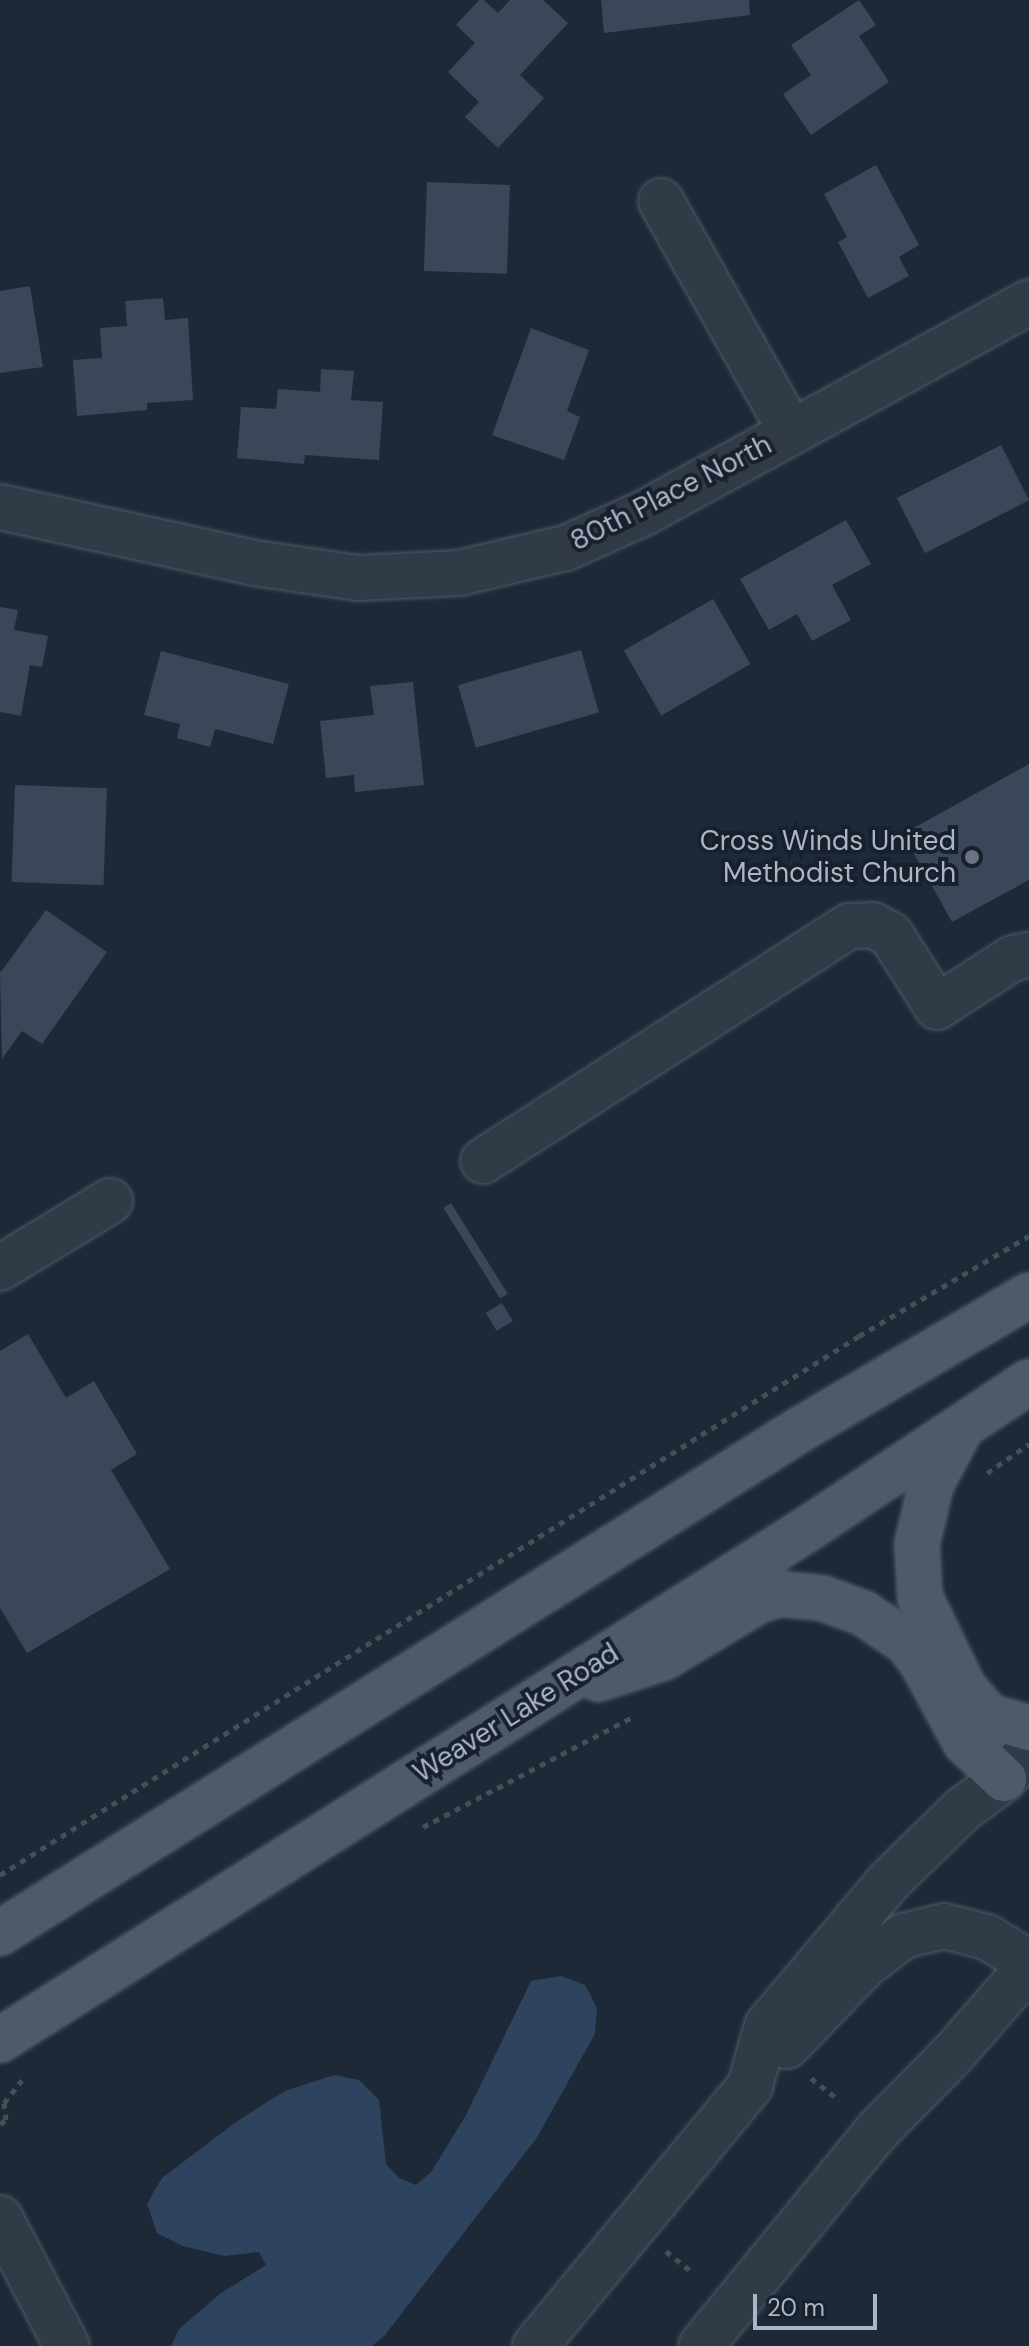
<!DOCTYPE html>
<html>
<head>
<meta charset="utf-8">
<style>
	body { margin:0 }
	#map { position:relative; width:1029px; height:2346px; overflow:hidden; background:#1e2937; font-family:"DM Sans",sans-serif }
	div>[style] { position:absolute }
	.water>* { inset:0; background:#2e435e }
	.building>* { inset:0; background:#3a4758; transform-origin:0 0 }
	.path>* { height:5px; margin-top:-2.5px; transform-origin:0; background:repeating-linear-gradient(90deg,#3d5356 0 6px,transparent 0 12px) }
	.roads { filter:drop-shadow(0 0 2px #4f5966) drop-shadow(0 0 2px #4f5966) }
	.minor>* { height:44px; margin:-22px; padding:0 22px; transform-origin:22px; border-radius:22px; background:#313b48 }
	.major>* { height:44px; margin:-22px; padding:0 22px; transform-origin:22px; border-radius:22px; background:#4f5a68 }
	.dots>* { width:22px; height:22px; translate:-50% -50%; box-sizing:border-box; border:4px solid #17202c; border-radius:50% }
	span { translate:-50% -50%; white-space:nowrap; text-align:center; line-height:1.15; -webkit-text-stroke:8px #17202c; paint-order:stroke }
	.street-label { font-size:28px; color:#abb6c5 }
	.poi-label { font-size:28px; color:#abb6c5 }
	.right { translate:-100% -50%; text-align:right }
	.scale { position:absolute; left:753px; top:2294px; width:124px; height:36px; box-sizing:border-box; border:4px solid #abb6c5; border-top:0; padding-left:10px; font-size:24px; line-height:28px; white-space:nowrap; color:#abb6c5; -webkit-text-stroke:6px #17202c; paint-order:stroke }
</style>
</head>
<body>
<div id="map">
	<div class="water">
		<div style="clip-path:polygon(561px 1976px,585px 1985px,597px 2008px,595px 2034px,536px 2139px,385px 2335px,372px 2346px,171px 2346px,179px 2329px,221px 2293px,266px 2265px,259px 2252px,224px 2256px,183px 2246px,157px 2233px,147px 2204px,162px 2178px,236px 2122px,285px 2091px,334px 2075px,359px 2080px,379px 2100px,386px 2164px,399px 2178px,416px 2185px,432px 2171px,466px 2115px,531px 1981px)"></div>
	</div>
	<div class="building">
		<div style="clip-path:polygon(479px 0,484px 0,498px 13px,510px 0,543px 0,568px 23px,520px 75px,544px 98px,498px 148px,465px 117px,479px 102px,448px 72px,475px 43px,456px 25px)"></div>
		<div style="clip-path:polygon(601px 0,749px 0,750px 15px,604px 33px)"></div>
		<div style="clip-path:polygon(859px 0,876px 25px,859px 36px,889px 82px,811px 135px,783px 94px,811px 75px,791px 45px)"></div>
		<div style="clip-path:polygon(876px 165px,919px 245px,899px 257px,909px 276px,868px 298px,838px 242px,847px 237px,824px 194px)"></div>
		<div style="left:427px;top:182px;width:83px;height:89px;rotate:2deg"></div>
		<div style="clip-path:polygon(30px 286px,43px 367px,0 373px,0 291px)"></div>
		<div style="clip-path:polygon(163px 298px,165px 320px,188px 318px,193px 400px,147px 403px,147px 410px,77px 416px,73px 360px,102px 358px,100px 328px,127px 326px,125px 301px)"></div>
		<div style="clip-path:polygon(531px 328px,589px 350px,567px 411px,580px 417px,564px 460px,492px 435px)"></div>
		<div style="clip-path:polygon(321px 369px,354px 371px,351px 400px,383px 402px,379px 460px,305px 455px,304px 464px,237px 458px,241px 407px,276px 409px,278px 389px,320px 392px)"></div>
		<div style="left:1001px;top:445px;width:62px;height:117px;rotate:63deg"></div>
		<div style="clip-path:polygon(846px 520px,871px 564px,832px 585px,851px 620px,812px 641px,797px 614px,769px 630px,740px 579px)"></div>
		<div style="left:713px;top:599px;width:75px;height:103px;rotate:60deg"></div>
		<div style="clip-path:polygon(0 607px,18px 610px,14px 630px,48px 636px,42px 667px,30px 665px,21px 716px,0 712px)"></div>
		<div style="left:581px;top:650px;width:65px;height:128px;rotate:74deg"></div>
		<div style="clip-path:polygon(161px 651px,289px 684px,273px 744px,215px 729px,210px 747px,177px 738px,180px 724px,144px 715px)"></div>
		<div style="clip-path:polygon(413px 682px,424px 785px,355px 792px,354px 775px,326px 778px,320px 721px,374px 715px,370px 686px)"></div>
		<div style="clip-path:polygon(1029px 764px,1029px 880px,952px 922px,903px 834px)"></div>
		<div style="left:15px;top:785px;width:92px;height:97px;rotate:2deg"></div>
		<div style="clip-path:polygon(46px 910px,107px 952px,42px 1044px,22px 1031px,2px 1059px,0 973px)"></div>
		<div style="left:451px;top:1203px;width:107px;height:9px;rotate:58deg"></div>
		<div style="left:502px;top:1303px;width:21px;height:19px;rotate:59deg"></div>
		<div style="clip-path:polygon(28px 1334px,66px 1398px,94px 1381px,137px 1454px,111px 1470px,170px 1569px,27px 1653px,0 1608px,0 1351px)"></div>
	</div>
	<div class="path">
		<div style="left:987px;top:1473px;width:51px;rotate:-34.6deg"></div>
		<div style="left:423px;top:1827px;width:238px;rotate:-27.7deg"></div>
		<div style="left:0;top:1875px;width:1014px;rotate:-32.11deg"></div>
		<div style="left:859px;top:1336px;width:197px;rotate:-30.5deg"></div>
		<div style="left:811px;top:2078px;width:36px;rotate:38deg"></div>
		<div style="left:0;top:2124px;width:7px;rotate:-34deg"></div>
		<div style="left:6px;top:2120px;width:17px;rotate:-97deg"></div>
		<div style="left:4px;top:2103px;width:29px;rotate:-52deg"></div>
		<div style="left:666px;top:2251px;width:35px;rotate:39deg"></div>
	</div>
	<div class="roads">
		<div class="minor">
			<div style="left:661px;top:201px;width:265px;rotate:60.6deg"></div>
			<div style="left:0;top:507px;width:260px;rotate:12.4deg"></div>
			<div style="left:254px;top:563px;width:105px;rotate:8.2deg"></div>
			<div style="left:358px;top:578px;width:101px;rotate:-2.8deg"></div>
			<div style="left:459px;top:573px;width:110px;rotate:-13.2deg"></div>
			<div style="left:566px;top:548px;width:88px;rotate:-24.2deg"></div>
			<div style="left:646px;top:512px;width:437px;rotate:-28.7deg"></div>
			<div style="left:483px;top:1161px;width:435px;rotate:-32.7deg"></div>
			<div style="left:849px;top:926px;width:24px;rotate:-2deg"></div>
			<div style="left:873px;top:925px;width:21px;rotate:29deg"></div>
			<div style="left:891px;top:935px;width:85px;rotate:57.4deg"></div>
			<div style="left:937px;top:1007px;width:90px;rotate:-32.8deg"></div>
			<div style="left:1013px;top:958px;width:16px;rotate:-11deg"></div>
			<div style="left:0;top:1268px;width:129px;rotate:-31.3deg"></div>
			<div style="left:787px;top:2046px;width:112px;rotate:-46.1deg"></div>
			<div style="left:865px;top:1965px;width:48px;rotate:-37.3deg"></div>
			<div style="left:903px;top:1936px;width:42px;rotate:-13.7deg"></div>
			<div style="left:944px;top:1926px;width:44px;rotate:14.3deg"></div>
			<div style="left:987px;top:1937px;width:49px;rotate:31.8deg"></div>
			<div style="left:0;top:2218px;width:144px;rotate:62.4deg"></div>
			<div style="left:535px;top:2346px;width:337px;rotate:-50.4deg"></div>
			<div style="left:750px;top:2086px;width:62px;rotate:-74.2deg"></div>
			<div style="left:767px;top:2026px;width:189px;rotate:-49.9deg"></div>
			<div style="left:889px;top:1881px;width:103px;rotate:-44.2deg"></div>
			<div style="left:963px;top:1809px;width:51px;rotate:-36.2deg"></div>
			<div style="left:1004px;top:1779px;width:38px;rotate:-49deg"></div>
			<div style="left:701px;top:2346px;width:278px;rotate:-50.7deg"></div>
			<div style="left:877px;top:2131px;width:107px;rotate:-45.4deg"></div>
			<div style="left:952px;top:2055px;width:117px;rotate:-48.8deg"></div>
		</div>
		<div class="major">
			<div style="left:960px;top:1430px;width:62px;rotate:117.8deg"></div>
			<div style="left:931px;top:1485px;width:61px;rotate:103.3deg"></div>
			<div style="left:917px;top:1544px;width:53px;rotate:86.8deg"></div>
			<div style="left:920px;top:1597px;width:101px;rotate:64.2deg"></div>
			<div style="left:964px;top:1688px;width:37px;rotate:49deg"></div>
			<div style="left:988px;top:1716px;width:43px;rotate:16.3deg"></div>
			<div style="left:598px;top:1679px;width:68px;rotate:-17.9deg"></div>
			<div style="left:663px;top:1658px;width:113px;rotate:-30.9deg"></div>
			<div style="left:760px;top:1600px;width:22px;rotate:-16deg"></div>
			<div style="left:781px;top:1594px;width:41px;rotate:5.6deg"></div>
			<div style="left:822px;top:1598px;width:44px;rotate:20.1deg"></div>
			<div style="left:863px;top:1613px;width:52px;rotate:34deg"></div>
			<div style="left:906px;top:1642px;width:24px;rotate:52deg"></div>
			<div style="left:921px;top:1661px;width:92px;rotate:61.5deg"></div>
			<div style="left:965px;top:1742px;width:54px;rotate:43.5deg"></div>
			<div style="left:0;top:1933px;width:946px;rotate:-32.18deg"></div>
			<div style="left:801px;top:1429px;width:264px;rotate:-30.4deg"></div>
			<div style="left:0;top:2040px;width:961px;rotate:-32.33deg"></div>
			<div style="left:812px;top:1526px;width:260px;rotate:-33.6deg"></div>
		</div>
	</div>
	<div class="dots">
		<div style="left:972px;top:857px;background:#6b7280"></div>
	</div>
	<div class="street-label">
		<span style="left:671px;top:493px;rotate:-27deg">80th Place North</span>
		<span style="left:516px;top:1713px;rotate:-32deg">Weaver Lake Road</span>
	</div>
	<div class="poi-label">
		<span class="right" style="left:956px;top:857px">Cross Winds United<br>Methodist Church</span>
	</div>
	<div class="scale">20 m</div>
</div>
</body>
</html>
